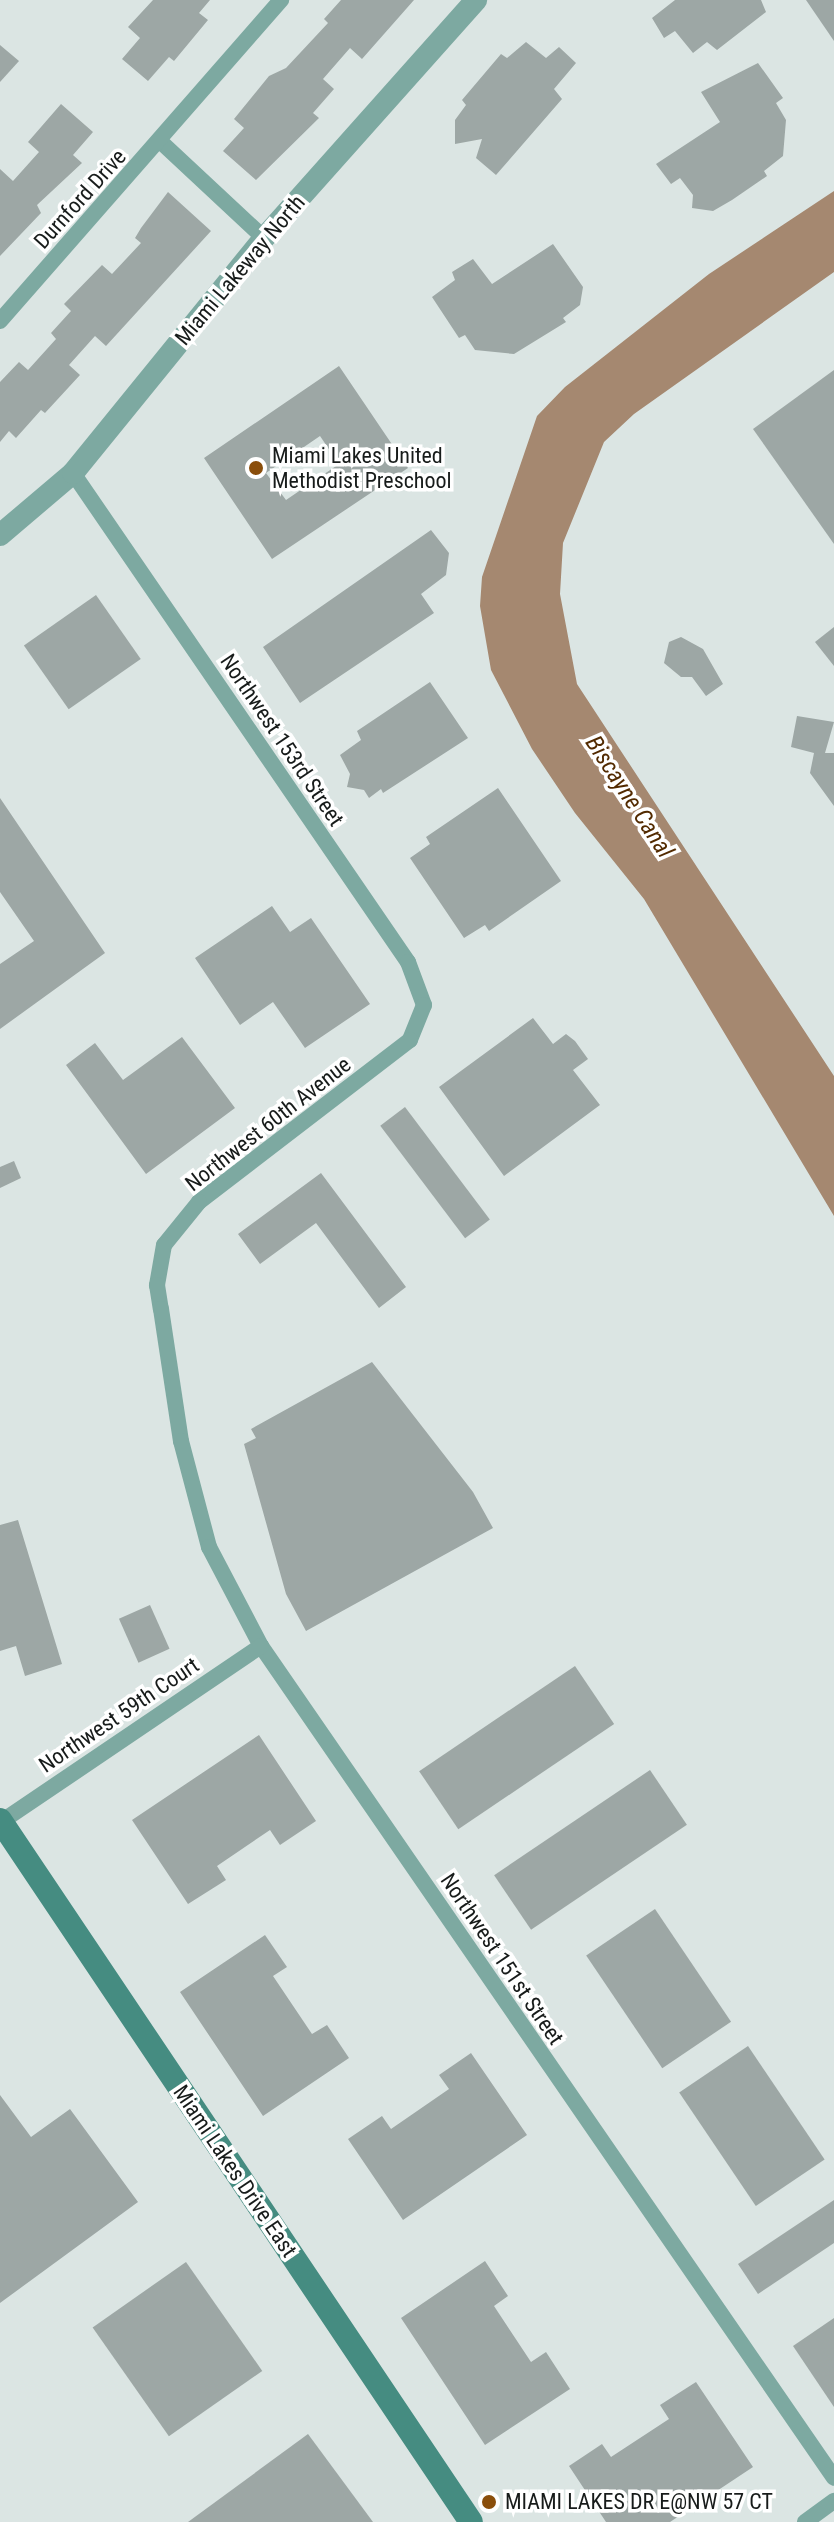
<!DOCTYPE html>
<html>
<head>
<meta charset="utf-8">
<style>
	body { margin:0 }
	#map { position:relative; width:834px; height:2522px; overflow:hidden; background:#dbe5e3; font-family:"Roboto Condensed",sans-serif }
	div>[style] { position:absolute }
	.water>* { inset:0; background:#a58870 }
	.building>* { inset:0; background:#9da7a5; transform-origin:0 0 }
	.minor>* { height:16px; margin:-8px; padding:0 8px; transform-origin:8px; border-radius:8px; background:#7da9a1 }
	.tertiary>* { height:22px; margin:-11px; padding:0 11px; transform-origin:11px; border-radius:11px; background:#7da9a1 }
	.secondary>* { height:24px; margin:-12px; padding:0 12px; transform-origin:12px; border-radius:12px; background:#458c81 }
	.dots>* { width:22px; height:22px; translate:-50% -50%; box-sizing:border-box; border:4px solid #fff; border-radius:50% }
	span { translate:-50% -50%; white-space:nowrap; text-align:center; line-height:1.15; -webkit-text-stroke:7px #fff; paint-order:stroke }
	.street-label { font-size:22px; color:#171b1a }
	.poi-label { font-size:22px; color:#171b1a }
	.left { translate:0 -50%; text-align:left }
	.water-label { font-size:24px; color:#522a00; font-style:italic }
</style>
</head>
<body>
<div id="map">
	<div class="water">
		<div style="clip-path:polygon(834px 191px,834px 272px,634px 414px,604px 442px,563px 543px,560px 594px,577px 684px,834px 1076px,834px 1216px,644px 899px,575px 813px,532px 749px,491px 670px,480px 606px,482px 577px,537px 416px,565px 387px,709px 274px)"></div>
	</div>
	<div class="building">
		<div style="clip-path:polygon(153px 0,210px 0,199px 13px,208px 20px,174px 61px,169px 57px,148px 81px,122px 59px,140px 38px,128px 27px)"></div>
		<div style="clip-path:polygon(341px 0,414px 0,362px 59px,350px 48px,323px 79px,334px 89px,313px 113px,319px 118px,256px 180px,223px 151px,244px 128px,234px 119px,269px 76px,286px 68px,328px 23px,324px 19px)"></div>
		<div style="clip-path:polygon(675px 0,761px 0,766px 12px,717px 50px,707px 42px,693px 53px,675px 31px,664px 38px,652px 18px)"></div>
		<div style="clip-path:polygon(806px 0,834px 0,834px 41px)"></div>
		<div style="clip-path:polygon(526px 42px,546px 58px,559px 47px,576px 63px,554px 89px,562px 99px,496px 175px,476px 158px,482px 139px,455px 144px,455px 120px,466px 105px,462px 100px,501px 54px,507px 58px)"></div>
		<div style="clip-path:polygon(0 45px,19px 61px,0 82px)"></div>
		<div style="clip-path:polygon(758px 63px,783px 98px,776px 103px,786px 120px,783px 156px,764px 171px,767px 176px,732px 200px,713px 211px,692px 208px,693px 195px,680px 178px,671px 184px,656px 164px,720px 122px,701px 92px)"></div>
		<div style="clip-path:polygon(61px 104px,93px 132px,73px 155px,82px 163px,37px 205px,41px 213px,0 256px,0 169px,13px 181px,39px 152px,28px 142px)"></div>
		<div style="clip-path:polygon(168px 192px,211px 231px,106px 346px,95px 336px,69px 365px,80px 375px,45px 413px,41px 410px,16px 438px,9px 431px,0 442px,0 382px,19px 362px,28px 370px,56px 339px,51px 333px,71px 311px,64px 304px,102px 265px,112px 274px,141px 243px,135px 238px,141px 228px)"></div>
		<div style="clip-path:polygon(553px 244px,583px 287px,580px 305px,563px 318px,566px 322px,514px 354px,475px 350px,465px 335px,459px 338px,432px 297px,455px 280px,452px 272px,473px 259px,492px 284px)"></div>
		<div style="clip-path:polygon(evenodd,339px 366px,408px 468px,272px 559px,204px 458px,339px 366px,320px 436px,339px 464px,286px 500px,266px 473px,320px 436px)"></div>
		<div style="clip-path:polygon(834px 370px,834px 544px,753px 429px)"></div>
		<div style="clip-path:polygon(431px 530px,449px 553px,446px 575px,421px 594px,434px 613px,300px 703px,263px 647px)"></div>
		<div style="left:96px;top:595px;width:78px;height:88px;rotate:55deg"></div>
		<div style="clip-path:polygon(834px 627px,834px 666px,815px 642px)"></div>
		<div style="clip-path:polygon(681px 637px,703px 649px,723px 684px,706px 696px,692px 677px,681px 677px,664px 663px,669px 642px)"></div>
		<div style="clip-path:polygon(430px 682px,468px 738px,383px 793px,381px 789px,369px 798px,364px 790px,347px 787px,350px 774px,340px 755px,361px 740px,357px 731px)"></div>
		<div style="clip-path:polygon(797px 716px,834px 722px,825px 753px,834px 753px,834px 806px,810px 773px,814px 753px,791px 747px)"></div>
		<div style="clip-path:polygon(498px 788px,561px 881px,489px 931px,485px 925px,464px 938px,410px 858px,430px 844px,426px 837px)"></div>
		<div style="clip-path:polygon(0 798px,105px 953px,0 1029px,0 964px,34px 941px,0 892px)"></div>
		<div style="clip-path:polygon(272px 906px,290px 932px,311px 918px,370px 1004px,305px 1048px,273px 1002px,240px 1025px,195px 958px)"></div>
		<div style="clip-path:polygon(533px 1018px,553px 1044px,566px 1034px,575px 1041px,588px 1059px,573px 1070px,600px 1105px,504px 1176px,439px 1087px)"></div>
		<div style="clip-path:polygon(182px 1037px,235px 1108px,146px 1174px,66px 1065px,95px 1043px,123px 1080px)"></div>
		<div style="left:405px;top:1107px;width:141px;height:31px;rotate:53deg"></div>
		<div style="clip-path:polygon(14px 1161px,21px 1178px,0 1188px,0 1167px)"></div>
		<div style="clip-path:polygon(321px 1173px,406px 1287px,379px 1308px,316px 1223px,260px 1264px,238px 1234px)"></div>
		<div style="clip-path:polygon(372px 1362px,473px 1492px,493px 1528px,306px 1631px,286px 1594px,244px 1444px,256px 1438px,251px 1429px)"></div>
		<div style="clip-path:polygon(18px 1520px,62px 1664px,25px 1676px,16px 1646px,0 1651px,0 1525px)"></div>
		<div style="left:150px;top:1605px;width:48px;height:34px;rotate:66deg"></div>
		<div style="left:575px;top:1666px;width:70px;height:188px;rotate:56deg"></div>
		<div style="clip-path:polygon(259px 1735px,316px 1821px,280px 1845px,270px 1830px,217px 1866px,226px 1880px,188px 1904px,132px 1820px)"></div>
		<div style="left:650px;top:1770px;width:66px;height:188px;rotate:56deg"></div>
		<div style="left:655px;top:1909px;width:136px;height:83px;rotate:56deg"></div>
		<div style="clip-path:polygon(265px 1935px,287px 1967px,273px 1976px,312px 2034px,327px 2025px,349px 2058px,263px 2116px,180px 1992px)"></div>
		<div style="left:748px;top:2046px;width:137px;height:83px;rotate:56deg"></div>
		<div style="clip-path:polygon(471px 2053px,527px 2135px,403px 2220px,348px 2139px,382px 2116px,391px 2129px,449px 2089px,439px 2075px)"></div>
		<div style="clip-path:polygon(0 2095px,31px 2137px,70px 2109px,138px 2202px,0 2303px)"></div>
		<div style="clip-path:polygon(834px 2200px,834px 2243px,758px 2294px,738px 2264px)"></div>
		<div style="clip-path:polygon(485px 2261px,508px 2296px,494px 2306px,531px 2362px,546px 2352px,570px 2389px,485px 2445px,401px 2318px)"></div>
		<div style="left:186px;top:2262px;width:133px;height:114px;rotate:55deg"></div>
		<div style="clip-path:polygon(834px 2318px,834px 2407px,793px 2346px)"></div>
		<div style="clip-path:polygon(696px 2382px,753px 2467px,670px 2522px,606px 2522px,569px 2466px,602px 2444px,611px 2457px,669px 2419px,660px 2405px)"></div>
		<div style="clip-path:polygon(308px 2434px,373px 2522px,188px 2522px)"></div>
	</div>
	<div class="minor">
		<div style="left:161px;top:142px;width:141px;rotate:43deg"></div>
		<div style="left:0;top:321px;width:427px;rotate:-48.8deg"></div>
		<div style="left:73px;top:473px;width:593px;rotate:55.59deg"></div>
		<div style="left:408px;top:962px;width:46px;rotate:69.6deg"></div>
		<div style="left:424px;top:1005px;width:38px;rotate:112deg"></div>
		<div style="left:410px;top:1040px;width:266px;rotate:142.5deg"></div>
		<div style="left:199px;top:1202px;width:55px;rotate:129.1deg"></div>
		<div style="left:164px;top:1245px;width:41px;rotate:99.9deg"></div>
		<div style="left:157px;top:1285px;width:24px;rotate:81deg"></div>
		<div style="left:161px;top:1309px;width:134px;rotate:81.4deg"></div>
		<div style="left:181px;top:1441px;width:110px;rotate:75.2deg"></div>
		<div style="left:209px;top:1547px;width:112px;rotate:62.3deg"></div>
		<div style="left:261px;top:1646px;width:1010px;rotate:55.44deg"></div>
		<div style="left:1px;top:1822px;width:314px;rotate:-34.1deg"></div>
		<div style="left:805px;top:2522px;width:36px;rotate:-36deg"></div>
	</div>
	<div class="tertiary">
		<div style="left:0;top:535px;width:96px;rotate:-40.3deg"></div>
		<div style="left:73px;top:473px;width:303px;rotate:-50.9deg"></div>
		<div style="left:264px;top:238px;width:319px;rotate:-48.3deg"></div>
	</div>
	<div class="secondary">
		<div style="left:0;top:1820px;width:845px;rotate:56.14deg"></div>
	</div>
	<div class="dots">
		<div style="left:256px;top:468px;background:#8a4e0b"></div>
		<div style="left:489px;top:2502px;background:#8a4e0b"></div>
	</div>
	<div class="street-label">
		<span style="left:80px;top:199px;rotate:-48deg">Durnford Drive</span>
		<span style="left:240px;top:270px;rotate:-50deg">Miami Lakeway North</span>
		<span style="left:282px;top:740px;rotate:56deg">Northwest 153rd Street</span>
		<span style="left:268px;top:1124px;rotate:-38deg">Northwest 60th Avenue</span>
		<span style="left:119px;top:1715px;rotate:-34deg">Northwest 59th Court</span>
		<span style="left:502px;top:1959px;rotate:56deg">Northwest 151st Street</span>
		<span style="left:235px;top:2171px;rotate:56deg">Miami Lakes Drive East</span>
	</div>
	<div class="poi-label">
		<span class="left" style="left:272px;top:468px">Miami Lakes United<br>Methodist Preschool</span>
		<span class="left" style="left:505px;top:2502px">MIAMI LAKES DR E@NW 57 CT</span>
	</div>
	<div class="water-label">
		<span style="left:629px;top:797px;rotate:57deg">Biscayne Canal</span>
	</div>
</div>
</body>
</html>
